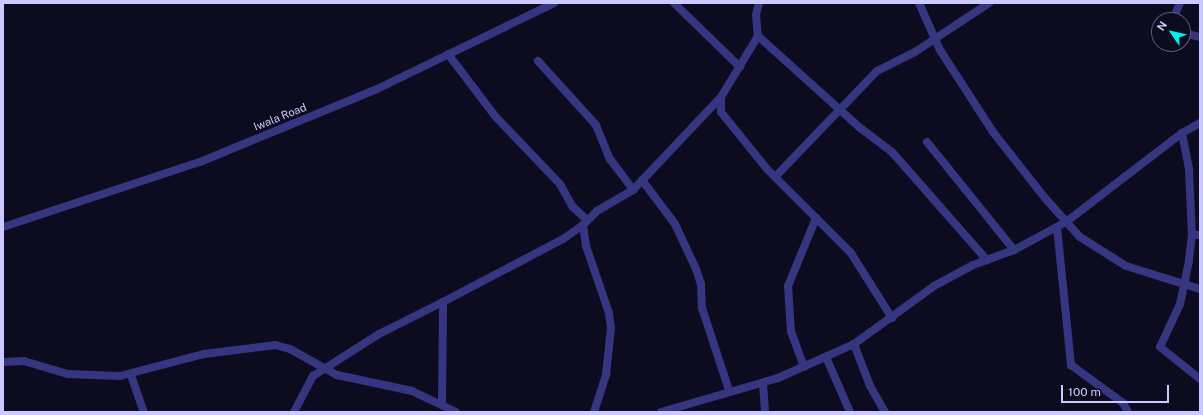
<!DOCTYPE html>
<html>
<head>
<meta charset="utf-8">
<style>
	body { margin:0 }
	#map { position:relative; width:1203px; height:415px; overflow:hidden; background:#0d0b1f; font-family:"Public Sans",sans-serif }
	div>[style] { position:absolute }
	.minor>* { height:8px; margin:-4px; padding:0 4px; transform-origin:4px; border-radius:4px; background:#343680 }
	span { translate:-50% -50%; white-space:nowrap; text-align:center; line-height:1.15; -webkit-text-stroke:3px #0d0b1f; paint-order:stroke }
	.street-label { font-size:11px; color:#cbc9ff }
	.frame { position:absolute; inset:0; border:4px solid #cbc9ff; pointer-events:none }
	.north { position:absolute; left:1151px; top:12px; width:40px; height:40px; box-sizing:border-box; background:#0d0b1f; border:1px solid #595779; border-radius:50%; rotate:304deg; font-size:11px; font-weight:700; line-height:16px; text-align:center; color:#cbc9ff }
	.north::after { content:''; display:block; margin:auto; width:14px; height:18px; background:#00eef4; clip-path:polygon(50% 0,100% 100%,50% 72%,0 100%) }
	.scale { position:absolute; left:1061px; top:385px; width:108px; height:18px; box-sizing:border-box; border:2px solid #cbc9ff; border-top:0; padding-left:5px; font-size:12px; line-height:14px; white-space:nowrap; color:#cbc9ff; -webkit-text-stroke:3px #0d0b1f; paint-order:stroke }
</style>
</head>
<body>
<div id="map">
	<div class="minor">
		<div style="left:674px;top:3px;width:92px;rotate:44.1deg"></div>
		<div style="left:759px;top:3px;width:12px;rotate:104deg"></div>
		<div style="left:756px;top:15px;width:21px;rotate:85deg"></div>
		<div style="left:758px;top:36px;width:71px;rotate:121.2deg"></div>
		<div style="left:721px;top:97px;width:15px;rotate:90deg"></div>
		<div style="left:721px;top:112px;width:73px;rotate:51.1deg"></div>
		<div style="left:767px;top:169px;width:119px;rotate:45deg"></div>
		<div style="left:851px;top:253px;width:77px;rotate:57.8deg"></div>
		<div style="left:919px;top:3px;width:51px;rotate:65.9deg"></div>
		<div style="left:940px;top:50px;width:98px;rotate:57.1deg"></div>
		<div style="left:993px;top:132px;width:84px;rotate:51.8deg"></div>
		<div style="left:1045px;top:198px;width:52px;rotate:48.1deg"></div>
		<div style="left:1080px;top:237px;width:54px;rotate:32.2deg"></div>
		<div style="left:1126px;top:266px;width:77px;rotate:17.3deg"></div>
		<div style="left:1173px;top:20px;width:18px;rotate:-68deg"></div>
		<div style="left:1183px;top:33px;width:17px;rotate:13deg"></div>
		<div style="left:758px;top:36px;width:136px;rotate:42deg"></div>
		<div style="left:859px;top:127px;width:41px;rotate:37.1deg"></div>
		<div style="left:892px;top:152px;width:144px;rotate:48.7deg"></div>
		<div style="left:448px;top:54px;width:78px;rotate:52.8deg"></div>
		<div style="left:495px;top:116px;width:94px;rotate:46.3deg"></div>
		<div style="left:560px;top:184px;width:26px;rotate:61deg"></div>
		<div style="left:573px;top:207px;width:18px;rotate:43deg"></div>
		<div style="left:538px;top:61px;width:86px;rotate:47.8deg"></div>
		<div style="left:596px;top:125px;width:37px;rotate:68deg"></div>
		<div style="left:610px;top:159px;width:39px;rotate:53deg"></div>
		<div style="left:1182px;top:133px;width:38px;rotate:79deg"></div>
		<div style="left:1189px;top:170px;width:65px;rotate:87.4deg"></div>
		<div style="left:1192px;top:235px;width:26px;rotate:97deg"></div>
		<div style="left:1189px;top:261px;width:44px;rotate:101.8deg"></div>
		<div style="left:1180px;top:304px;width:47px;rotate:114.9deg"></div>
		<div style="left:1160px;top:347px;width:51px;rotate:38.7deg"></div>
		<div style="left:927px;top:142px;width:139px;rotate:51.1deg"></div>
		<div style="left:775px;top:177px;width:147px;rotate:-46.1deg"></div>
		<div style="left:877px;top:71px;width:42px;rotate:-26.6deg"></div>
		<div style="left:915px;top:52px;width:89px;rotate:-33.5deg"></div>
		<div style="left:642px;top:180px;width:55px;rotate:53.1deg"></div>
		<div style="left:675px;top:224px;width:50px;rotate:65deg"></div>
		<div style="left:696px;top:269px;width:16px;rotate:72deg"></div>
		<div style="left:701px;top:284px;width:24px;rotate:88deg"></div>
		<div style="left:702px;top:308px;width:86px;rotate:71.8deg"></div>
		<div style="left:3px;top:227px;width:207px;rotate:-18.3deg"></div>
		<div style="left:200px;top:162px;width:189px;rotate:-22.4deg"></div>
		<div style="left:375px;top:90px;width:199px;rotate:-25.9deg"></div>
		<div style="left:1057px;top:227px;width:139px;rotate:84.2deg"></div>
		<div style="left:1071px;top:365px;width:64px;rotate:36.2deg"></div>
		<div style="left:1123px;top:403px;width:10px;rotate:61deg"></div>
		<div style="left:1192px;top:235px;width:8px"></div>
		<div style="left:854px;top:344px;width:45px;rotate:69.1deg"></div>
		<div style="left:870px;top:386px;width:30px;rotate:60deg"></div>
		<div style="left:826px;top:357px;width:60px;rotate:66.4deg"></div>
		<div style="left:3px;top:362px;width:21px;rotate:-3deg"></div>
		<div style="left:24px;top:361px;width:46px;rotate:16.5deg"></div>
		<div style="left:68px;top:374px;width:52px;rotate:2.2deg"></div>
		<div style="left:120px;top:376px;width:87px;rotate:-14.7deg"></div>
		<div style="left:204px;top:354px;width:72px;rotate:-7.2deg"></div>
		<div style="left:275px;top:345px;width:16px;rotate:15deg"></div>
		<div style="left:290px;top:349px;width:54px;rotate:29deg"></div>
		<div style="left:337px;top:375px;width:77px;rotate:12deg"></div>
		<div style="left:412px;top:391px;width:49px;rotate:25.5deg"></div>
		<div style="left:804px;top:367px;width:37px;rotate:-110deg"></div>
		<div style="left:791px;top:332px;width:46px;rotate:-93.7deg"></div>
		<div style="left:788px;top:286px;width:74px;rotate:-67.6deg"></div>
		<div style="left:131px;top:375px;width:39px;rotate:71deg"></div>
		<div style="left:763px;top:383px;width:29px;rotate:86deg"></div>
		<div style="left:442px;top:404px;width:102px;rotate:-89.4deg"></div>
		<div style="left:443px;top:302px;width:136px;rotate:-27.7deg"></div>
		<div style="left:563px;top:239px;width:24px;rotate:-35deg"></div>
		<div style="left:294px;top:412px;width:41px;rotate:-62.2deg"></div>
		<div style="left:313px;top:376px;width:78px;rotate:-32.5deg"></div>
		<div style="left:379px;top:334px;width:72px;rotate:-26.6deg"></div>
		<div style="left:594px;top:412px;width:40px;rotate:-72deg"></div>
		<div style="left:606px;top:374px;width:46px;rotate:-83.8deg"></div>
		<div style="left:611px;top:328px;width:15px;rotate:-98deg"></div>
		<div style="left:609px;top:313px;width:71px;rotate:-108.9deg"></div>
		<div style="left:586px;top:246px;width:21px;rotate:-98deg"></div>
		<div style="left:583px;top:225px;width:20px;rotate:-45deg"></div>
		<div style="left:597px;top:211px;width:42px;rotate:-30.3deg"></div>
		<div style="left:633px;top:190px;width:127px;rotate:-46.6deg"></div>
		<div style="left:661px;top:412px;width:122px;rotate:-16.2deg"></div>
		<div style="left:778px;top:378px;width:83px;rotate:-24.1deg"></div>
		<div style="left:854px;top:344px;width:99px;rotate:-35.9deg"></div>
		<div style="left:934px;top:286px;width:44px;rotate:-28.3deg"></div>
		<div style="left:973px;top:265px;width:44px;rotate:-20.1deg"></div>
		<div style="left:1014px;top:250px;width:59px;rotate:-28.3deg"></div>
		<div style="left:1066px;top:222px;width:146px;rotate:-37.5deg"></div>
		<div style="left:1182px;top:133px;width:21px;rotate:-29deg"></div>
	</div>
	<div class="street-label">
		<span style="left:280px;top:117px;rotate:-22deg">Iwala Road</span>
	</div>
	<div class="frame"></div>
	<div class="north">N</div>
	<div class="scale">100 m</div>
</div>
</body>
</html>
